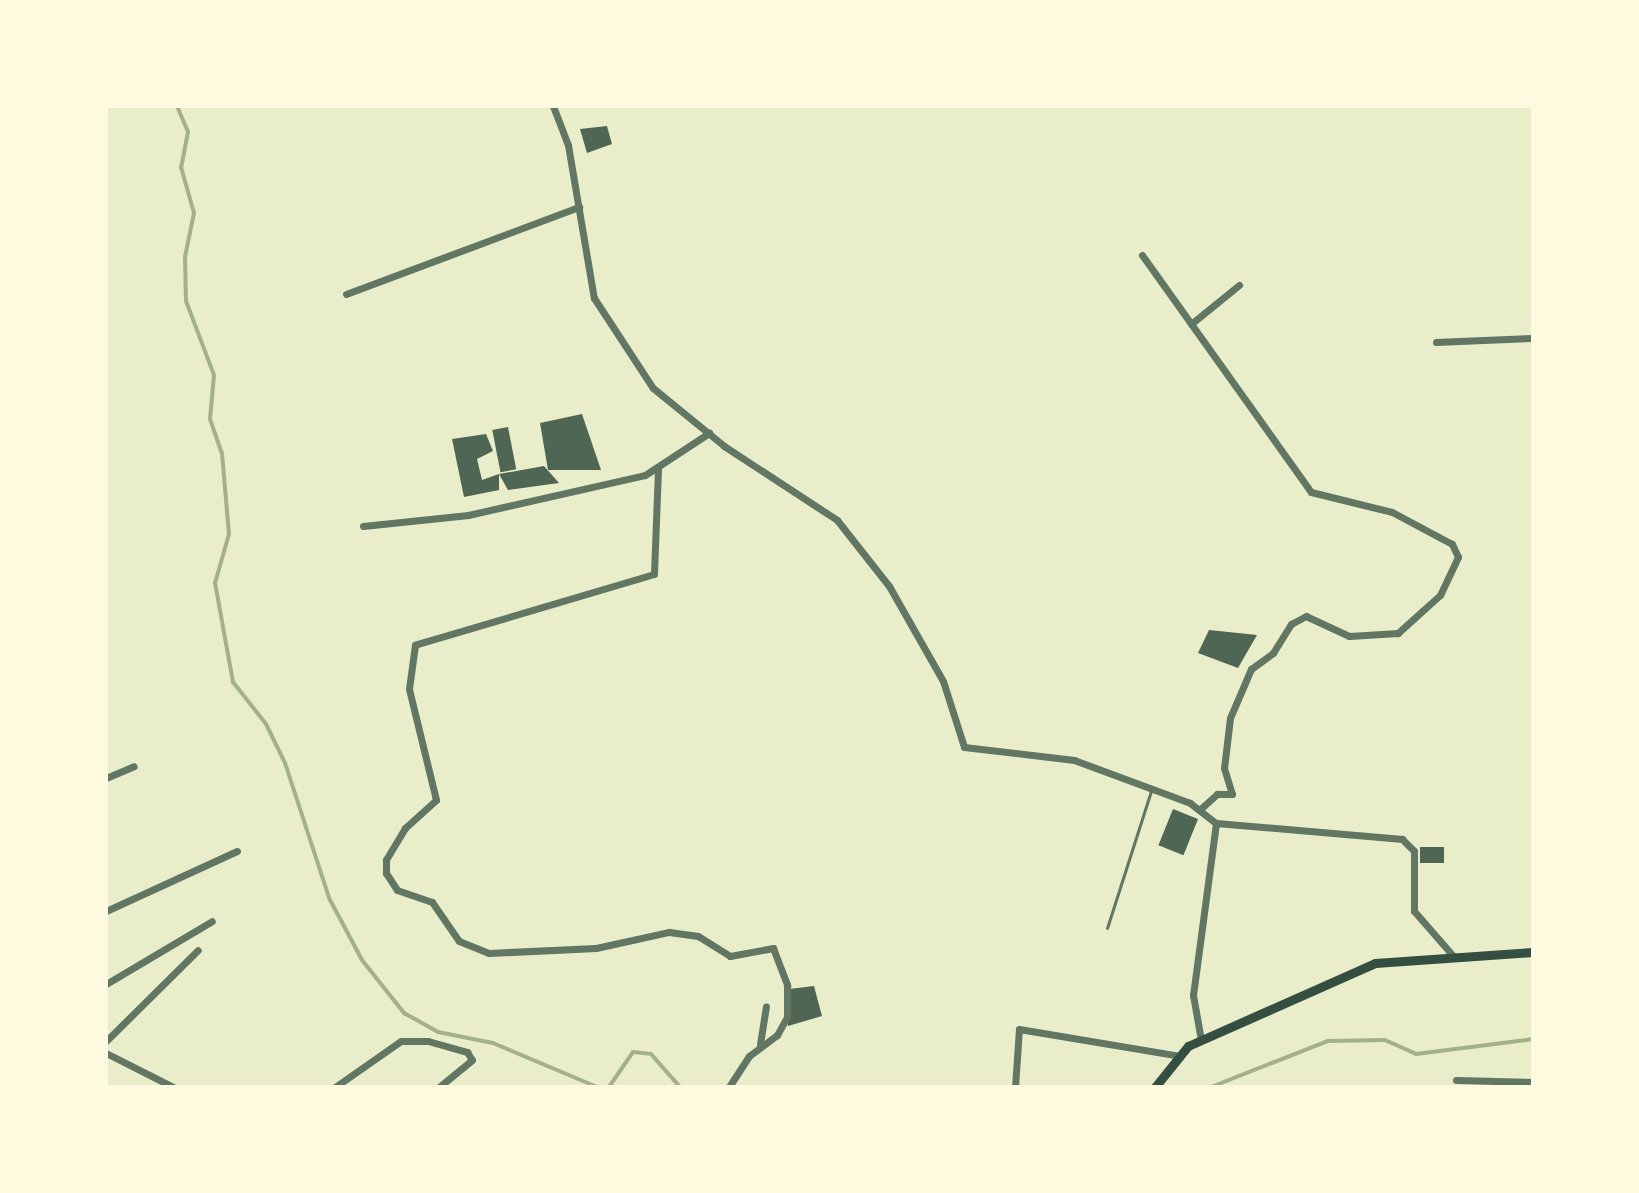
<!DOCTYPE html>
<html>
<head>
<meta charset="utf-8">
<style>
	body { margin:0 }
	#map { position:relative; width:1639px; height:1193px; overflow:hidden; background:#e9edc9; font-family:Bitter,serif }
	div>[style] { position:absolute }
	.stream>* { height:4px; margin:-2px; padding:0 2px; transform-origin:2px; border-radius:2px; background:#a3b18a }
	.building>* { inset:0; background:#4f6655; transform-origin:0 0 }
	.service>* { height:3px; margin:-1.5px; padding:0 1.5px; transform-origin:1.5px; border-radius:1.5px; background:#617663 }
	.minor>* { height:7px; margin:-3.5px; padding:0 3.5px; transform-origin:3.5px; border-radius:3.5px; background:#617663 }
	.secondary>* { height:9px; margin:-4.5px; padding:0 4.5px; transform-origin:4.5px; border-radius:4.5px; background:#344e41 }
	span { translate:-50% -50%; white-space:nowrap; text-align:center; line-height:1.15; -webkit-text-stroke:6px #fefae0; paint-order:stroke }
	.frame { position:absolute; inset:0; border:108px solid #fefae0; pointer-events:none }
</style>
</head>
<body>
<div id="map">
	<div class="stream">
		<div style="left:177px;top:106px;width:28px;rotate:67deg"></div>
		<div style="left:188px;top:132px;width:36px;rotate:101deg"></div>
		<div style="left:181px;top:167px;width:48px;rotate:74.2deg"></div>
		<div style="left:194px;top:213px;width:45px;rotate:101.6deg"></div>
		<div style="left:185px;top:257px;width:44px;rotate:88.7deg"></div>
		<div style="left:186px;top:301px;width:79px;rotate:69.3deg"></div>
		<div style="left:214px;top:375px;width:44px;rotate:95.2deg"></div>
		<div style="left:210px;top:419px;width:36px;rotate:71deg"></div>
		<div style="left:222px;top:453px;width:81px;rotate:85.1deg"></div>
		<div style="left:229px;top:534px;width:51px;rotate:105.9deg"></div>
		<div style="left:215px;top:583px;width:101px;rotate:79.7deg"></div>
		<div style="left:233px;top:682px;width:53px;rotate:51.8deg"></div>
		<div style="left:266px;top:724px;width:43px;rotate:64deg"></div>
		<div style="left:285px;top:763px;width:142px;rotate:71.9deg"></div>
		<div style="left:329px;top:898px;width:70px;rotate:62deg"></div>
		<div style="left:362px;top:960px;width:68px;rotate:51.6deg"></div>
		<div style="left:404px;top:1013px;width:39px;rotate:29deg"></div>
		<div style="left:438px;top:1032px;width:56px;rotate:11.3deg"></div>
		<div style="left:493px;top:1043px;width:113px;rotate:22.9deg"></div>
		<div style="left:609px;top:1087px;width:42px;rotate:-55.6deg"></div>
		<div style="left:633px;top:1052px;width:18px;rotate:6deg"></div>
		<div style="left:651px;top:1054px;width:44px;rotate:48.7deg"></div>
		<div style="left:1211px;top:1087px;width:126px;rotate:-21.5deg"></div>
		<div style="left:1328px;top:1041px;width:57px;rotate:-1deg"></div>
		<div style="left:1385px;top:1040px;width:34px;rotate:24deg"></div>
		<div style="left:1416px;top:1054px;width:118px;rotate:-7.3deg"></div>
	</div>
	<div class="building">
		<div style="clip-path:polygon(607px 126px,612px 144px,587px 153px,580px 129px)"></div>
		<div style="clip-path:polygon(582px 414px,601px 470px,548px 470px,540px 423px)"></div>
		<div style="left:508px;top:427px;width:43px;height:16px;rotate:79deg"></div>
		<div style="clip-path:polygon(486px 434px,493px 451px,477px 459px,482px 480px,499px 474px,499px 490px,464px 497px,452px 439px)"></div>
		<div style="clip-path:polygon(544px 466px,559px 483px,508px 490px,499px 474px)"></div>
		<div style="clip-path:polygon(1209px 630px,1257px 635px,1238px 668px,1198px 653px)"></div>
		<div style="left:1173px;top:809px;width:27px;height:39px;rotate:22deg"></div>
		<div style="left:1444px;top:847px;width:16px;height:24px;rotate:90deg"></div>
		<div style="clip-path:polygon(814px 986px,822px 1016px,788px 1026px,789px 989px)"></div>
	</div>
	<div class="service">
		<div style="left:1107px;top:928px;width:147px;rotate:-72.2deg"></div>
	</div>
	<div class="minor">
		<div style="left:553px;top:106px;width:42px;rotate:69deg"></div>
		<div style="left:568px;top:145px;width:155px;rotate:80.4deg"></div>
		<div style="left:594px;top:298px;width:108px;rotate:56.8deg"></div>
		<div style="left:653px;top:388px;width:92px;rotate:39.2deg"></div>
		<div style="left:724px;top:446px;width:135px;rotate:33.2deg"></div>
		<div style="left:837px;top:520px;width:84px;rotate:51.8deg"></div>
		<div style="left:889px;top:586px;width:109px;rotate:60.4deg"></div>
		<div style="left:943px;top:681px;width:69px;rotate:72.3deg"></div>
		<div style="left:964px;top:747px;width:111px;rotate:6.7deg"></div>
		<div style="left:1074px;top:760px;width:124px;rotate:20.3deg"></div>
		<div style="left:1190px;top:803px;width:33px;rotate:38deg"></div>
		<div style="left:1216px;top:823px;width:174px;rotate:97.6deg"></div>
		<div style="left:1193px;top:995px;width:46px;rotate:79.9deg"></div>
		<div style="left:1142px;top:255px;width:291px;rotate:54.5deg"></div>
		<div style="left:1311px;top:492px;width:83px;rotate:13.9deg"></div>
		<div style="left:1392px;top:512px;width:68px;rotate:28.1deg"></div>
		<div style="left:1452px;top:544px;width:14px;rotate:65deg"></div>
		<div style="left:1458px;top:557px;width:42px;rotate:115.3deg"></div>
		<div style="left:1440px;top:595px;width:57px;rotate:137.9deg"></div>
		<div style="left:1398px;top:633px;width:49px;rotate:176.5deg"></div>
		<div style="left:1349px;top:636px;width:47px;rotate:-155.1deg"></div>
		<div style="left:1306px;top:616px;width:17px;rotate:152deg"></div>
		<div style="left:1291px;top:624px;width:34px;rotate:122deg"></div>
		<div style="left:1273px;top:653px;width:27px;rotate:144deg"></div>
		<div style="left:1251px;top:669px;width:53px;rotate:113.2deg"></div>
		<div style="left:1230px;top:718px;width:50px;rotate:96.8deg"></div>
		<div style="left:1224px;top:768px;width:27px;rotate:73deg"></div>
		<div style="left:1232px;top:794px;width:15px;rotate:180deg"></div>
		<div style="left:1217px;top:794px;width:24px;rotate:138deg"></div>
		<div style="left:346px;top:294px;width:249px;rotate:-20.5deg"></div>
		<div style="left:1191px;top:324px;width:62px;rotate:-39.1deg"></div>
		<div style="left:1436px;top:342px;width:97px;rotate:-2.4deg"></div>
		<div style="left:658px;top:469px;width:105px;rotate:92.2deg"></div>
		<div style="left:654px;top:574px;width:249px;rotate:163.5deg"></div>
		<div style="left:415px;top:645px;width:44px;rotate:97.8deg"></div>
		<div style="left:409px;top:689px;width:114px;rotate:76.3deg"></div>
		<div style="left:436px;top:800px;width:42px;rotate:137.9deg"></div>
		<div style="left:405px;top:828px;width:37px;rotate:121deg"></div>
		<div style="left:386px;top:860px;width:13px;rotate:90deg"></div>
		<div style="left:386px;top:873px;width:20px;rotate:57deg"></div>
		<div style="left:397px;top:890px;width:37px;rotate:19deg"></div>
		<div style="left:432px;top:902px;width:47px;rotate:55.3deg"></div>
		<div style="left:459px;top:941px;width:32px;rotate:22deg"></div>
		<div style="left:489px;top:953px;width:107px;rotate:-2.7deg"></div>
		<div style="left:596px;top:948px;width:75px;rotate:-12.4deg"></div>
		<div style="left:669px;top:932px;width:29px;rotate:8deg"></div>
		<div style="left:698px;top:936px;width:38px;rotate:32deg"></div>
		<div style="left:730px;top:956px;width:44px;rotate:-10.5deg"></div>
		<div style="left:773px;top:948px;width:40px;rotate:69deg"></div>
		<div style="left:787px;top:985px;width:32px;rotate:90deg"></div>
		<div style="left:787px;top:1017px;width:21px;rotate:119deg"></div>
		<div style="left:777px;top:1035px;width:35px;rotate:143deg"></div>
		<div style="left:749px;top:1056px;width:37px;rotate:123deg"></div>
		<div style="left:363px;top:526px;width:106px;rotate:-6deg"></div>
		<div style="left:468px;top:515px;width:181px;rotate:-12.7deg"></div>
		<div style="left:645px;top:475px;width:77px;rotate:-33.3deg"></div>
		<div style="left:106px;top:778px;width:30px;rotate:-23deg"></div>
		<div style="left:1216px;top:823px;width:187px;rotate:4.9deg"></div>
		<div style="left:1402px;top:839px;width:17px;rotate:45deg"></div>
		<div style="left:1414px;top:851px;width:60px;rotate:90deg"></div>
		<div style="left:1414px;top:911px;width:62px;rotate:48.9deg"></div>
		<div style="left:106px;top:911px;width:144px;rotate:-24.6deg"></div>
		<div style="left:106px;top:984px;width:123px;rotate:-30.7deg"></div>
		<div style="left:106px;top:1041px;width:129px;rotate:-44.7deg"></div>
		<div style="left:760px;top:1044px;width:38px;rotate:-81deg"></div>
		<div style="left:106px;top:1053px;width:75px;rotate:26.9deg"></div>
		<div style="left:1456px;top:1080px;width:77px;rotate:1.5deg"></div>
		<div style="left:335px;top:1087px;width:80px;rotate:-34.9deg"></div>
		<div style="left:401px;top:1041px;width:27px"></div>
		<div style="left:428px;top:1041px;width:41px;rotate:15.8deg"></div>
		<div style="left:467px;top:1052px;width:9px;rotate:58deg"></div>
		<div style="left:472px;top:1060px;width:43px;rotate:140.7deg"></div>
		<div style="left:1015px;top:1087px;width:58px;rotate:-86.1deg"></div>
		<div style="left:1019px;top:1029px;width:163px;rotate:9.5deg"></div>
	</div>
	<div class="secondary">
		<div style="left:1155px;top:1087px;width:53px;rotate:-51.2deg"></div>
		<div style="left:1188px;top:1046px;width:205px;rotate:-23.9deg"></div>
		<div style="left:1375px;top:963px;width:158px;rotate:-4deg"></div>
	</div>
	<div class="frame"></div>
</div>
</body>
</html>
